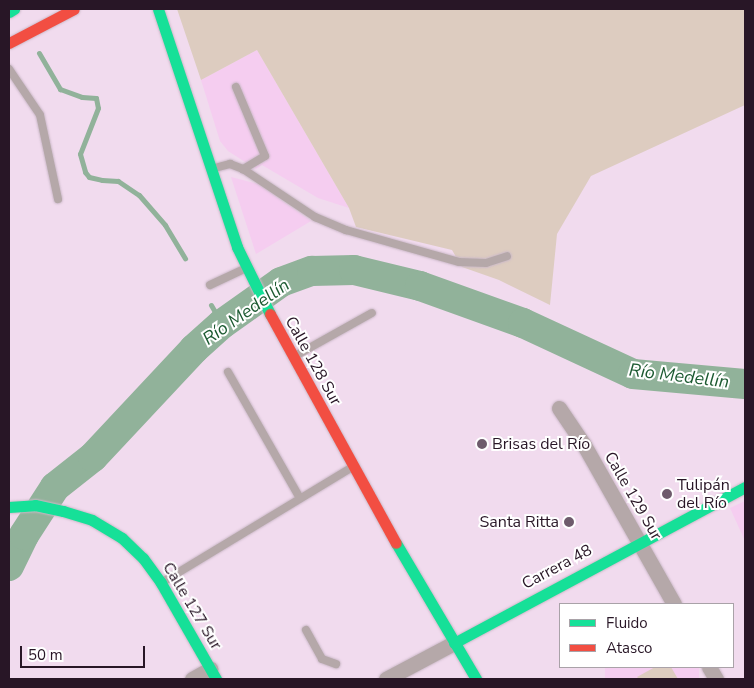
<!DOCTYPE html>
<html>
<head>
<meta charset="utf-8">
<style>
	body { margin:0 }
	#map { position:relative; width:754px; height:688px; overflow:hidden; background:#f1dbee; font-family:"Nunito Sans",sans-serif }
	div>[style] { position:absolute }
	.built>* { inset:0; background:#f5cdf0; transform-origin:0 0 }
	.green>* { inset:0; background:#ddccc0 }
	.stream>* { height:5px; margin:-2.5px; padding:0 2.5px; transform-origin:2.5px; border-radius:2.5px; background:#91b29a }
	.river>* { height:30px; margin:-15px; padding:0 15px; transform-origin:15px; border-radius:15px; background:#91b29a }
	.roads { filter:drop-shadow(0 0 1px #cbb9c8) drop-shadow(0 0 1px #cbb9c8) }
	.lane>* { height:8px; margin:-4px; padding:0 4px; transform-origin:4px; border-radius:4px; background:#b5a8a9 }
	.street>* { height:15px; margin:-7.5px; padding:0 7.5px; transform-origin:7.5px; border-radius:7.5px; background:#b5a8a9 }
	.fast>* { height:11px; margin:-5.5px; padding:0 5.5px; transform-origin:5.5px; border-radius:5.5px; background:#16e098 }
	.jam>* { height:11px; margin:-5.5px; padding:0 5.5px; transform-origin:5.5px; border-radius:5.5px; background:#f24e42 }
	.dots>* { width:14px; height:14px; translate:-50% -50%; box-sizing:border-box; border:2px solid #fff; border-radius:50% }
	span { translate:-50% -50%; white-space:nowrap; text-align:center; line-height:1.15; -webkit-text-stroke:4px #fff; paint-order:stroke }
	.street-label { font-size:16px; color:#281626 }
	.poi-label { font-size:16px; color:#281626 }
	.left { translate:0 -50%; text-align:left }
	.right { translate:-100% -50%; text-align:right }
	.water-label { font-size:18px; color:#1c5a31; font-style:italic }
	.frame { position:absolute; inset:0; border:10px solid #281626; pointer-events:none }
	.legend { position:absolute; left:559px; top:603px; width:175px; height:65px; box-sizing:border-box; background:#fff; border:1px solid #a9a2a8; margin:0; padding:6px 9px; list-style:none; font-size:15px; color:#281626 }
	.legend li { display:flex; align-items:center; gap:10px; height:25px }
	.legend b { width:25px; border:1px solid #a9a2a8 }
	.scale { position:absolute; left:20px; top:646px; width:125px; height:22px; box-sizing:border-box; border:2px solid #281626; border-top:0; padding-left:6px; font-size:15px; line-height:18px; white-space:nowrap; color:#281626; -webkit-text-stroke:4px #fff; paint-order:stroke }
</style>
</head>
<body>
<div id="map">
	<div class="built">
		<div style="clip-path:polygon(257px 50px,349px 208px,318px 198px,262px 165px,256px 169px,228px 151px,220px 141px,201px 80px)"></div>
		<div style="clip-path:polygon(231px 177px,258px 184px,311px 221px,256px 254px)"></div>
		<div style="clip-path:polygon(745px 501px,745px 541px,730px 508px)"></div>
		<div style="left:605px;top:667px;width:94px;height:14px"></div>
	</div>
	<div class="green">
		<div style="clip-path:polygon(177px 9px,745px 9px,745px 105px,591px 176px,557px 234px,550px 305px,499px 280px,462px 267px,452px 250px,356px 227px,349px 208px,257px 50px,201px 80px)"></div>
		<div style="clip-path:polygon(655px 667px,671px 667px,678px 679px,639px 679px,637px 677px)"></div>
	</div>
	<div class="stream">
		<div style="left:39px;top:53px;width:42px;rotate:59.7deg"></div>
		<div style="left:60px;top:89px;width:23px;rotate:20deg"></div>
		<div style="left:82px;top:97px;width:14px;rotate:4deg"></div>
		<div style="left:96px;top:98px;width:10px;rotate:79deg"></div>
		<div style="left:98px;top:108px;width:49px;rotate:111.4deg"></div>
		<div style="left:80px;top:154px;width:19px;rotate:74deg"></div>
		<div style="left:85px;top:172px;width:6px;rotate:51deg"></div>
		<div style="left:89px;top:177px;width:13px;rotate:13deg"></div>
		<div style="left:102px;top:180px;width:16px;rotate:4deg"></div>
		<div style="left:118px;top:181px;width:25px;rotate:34deg"></div>
		<div style="left:139px;top:195px;width:40px;rotate:49deg"></div>
		<div style="left:165px;top:225px;width:39px;rotate:59deg"></div>
		<div style="left:211px;top:305px;width:22px;rotate:60deg"></div>
	</div>
	<div class="river">
		<div style="left:9px;top:566px;width:34px;rotate:-64deg"></div>
		<div style="left:24px;top:535px;width:57px;rotate:-57.1deg"></div>
		<div style="left:55px;top:487px;width:48px;rotate:-38.3deg"></div>
		<div style="left:93px;top:457px;width:148px;rotate:-46.9deg"></div>
		<div style="left:194px;top:349px;width:38px;rotate:-42deg"></div>
		<div style="left:222px;top:324px;width:72px;rotate:-35.4deg"></div>
		<div style="left:281px;top:282px;width:33px;rotate:-20deg"></div>
		<div style="left:312px;top:271px;width:42px;rotate:-1.4deg"></div>
		<div style="left:354px;top:270px;width:68px;rotate:13.6deg"></div>
		<div style="left:420px;top:286px;width:109px;rotate:19.8deg"></div>
		<div style="left:523px;top:323px;width:121px;rotate:24.9deg"></div>
		<div style="left:633px;top:374px;width:112px;rotate:5.1deg"></div>
	</div>
	<div class="roads">
		<div class="lane">
			<div style="left:9px;top:69px;width:55px;rotate:56deg"></div>
			<div style="left:40px;top:115px;width:86px;rotate:77.9deg"></div>
			<div style="left:236px;top:87px;width:75px;rotate:67.2deg"></div>
			<div style="left:265px;top:156px;width:26px;rotate:149deg"></div>
			<div style="left:211px;top:169px;width:20px;rotate:-15deg"></div>
			<div style="left:230px;top:164px;width:14px;rotate:21deg"></div>
			<div style="left:243px;top:169px;width:87px;rotate:33.7deg"></div>
			<div style="left:315px;top:217px;width:34px;rotate:23deg"></div>
			<div style="left:346px;top:230px;width:117px;rotate:15.8deg"></div>
			<div style="left:459px;top:262px;width:27px;rotate:2deg"></div>
			<div style="left:486px;top:263px;width:22px;rotate:-18deg"></div>
			<div style="left:210px;top:285px;width:38px;rotate:-25deg"></div>
			<div style="left:295px;top:356px;width:88px;rotate:-29.2deg"></div>
			<div style="left:228px;top:372px;width:145px;rotate:60.3deg"></div>
			<div style="left:161px;top:583px;width:226px;rotate:-31.2deg"></div>
			<div style="left:306px;top:630px;width:33px;rotate:61deg"></div>
			<div style="left:322px;top:659px;width:15px;rotate:20deg"></div>
		</div>
		<div class="street">
			<div style="left:559px;top:408px;width:45px;rotate:56deg"></div>
			<div style="left:584px;top:445px;width:183px;rotate:60.5deg"></div>
			<div style="left:709px;top:667px;width:14px;rotate:60deg"></div>
			<div style="left:192px;top:679px;width:21px;rotate:-29deg"></div>
			<div style="left:386px;top:679px;width:77px;rotate:-27.9deg"></div>
		</div>
		<div class="fast">
			<div style="left:158px;top:9px;width:251px;rotate:71.6deg"></div>
			<div style="left:237px;top:247px;width:75px;rotate:63.8deg"></div>
			<div style="left:9px;top:12px;width:6px;rotate:-31deg"></div>
			<div style="left:9px;top:507px;width:26px;rotate:-4deg"></div>
			<div style="left:35px;top:505px;width:29px;rotate:12deg"></div>
			<div style="left:63px;top:511px;width:30px;rotate:17deg"></div>
			<div style="left:92px;top:520px;width:35px;rotate:31deg"></div>
			<div style="left:122px;top:538px;width:29px;rotate:44deg"></div>
			<div style="left:143px;top:558px;width:31px;rotate:54deg"></div>
			<div style="left:161px;top:583px;width:111px;rotate:60.2deg"></div>
			<div style="left:396px;top:543px;width:158px;rotate:59.5deg"></div>
			<div style="left:454px;top:643px;width:330px;rotate:-28.2deg"></div>
		</div>
		<div class="jam">
			<div style="left:9px;top:43px;width:73px;rotate:-27.6deg"></div>
			<div style="left:270px;top:314px;width:261px;rotate:61.2deg"></div>
		</div>
	</div>
	<div class="dots">
		<div style="left:482px;top:444px;background:#6e5b6c"></div>
		<div style="left:667px;top:494px;background:#6e5b6c"></div>
		<div style="left:569px;top:522px;background:#6e5b6c"></div>
	</div>
	<div class="street-label">
		<span style="left:313px;top:361px;rotate:61deg">Calle 128 Sur</span>
		<span style="left:633px;top:496px;rotate:60deg">Calle 129 Sur</span>
		<span style="left:557px;top:567px;rotate:-28deg">Carrera 48</span>
		<span style="left:192px;top:606px;rotate:59deg">Calle 127 Sur</span>
	</div>
	<div class="poi-label">
		<span class="left" style="left:492px;top:444px">Brisas del Río</span>
		<span class="left" style="left:677px;top:494px">Tulipán<br>del Río</span>
		<span class="right" style="left:559px;top:522px">Santa Ritta</span>
	</div>
	<div class="water-label">
		<span style="left:246px;top:312px;rotate:-35deg">Río Medellín</span>
		<span style="left:679px;top:376px;rotate:7deg">Río Medellín</span>
	</div>
	<div class="frame"></div>
	<ul class="legend">
	<li><b style="height:6px;background:#16e098"></b>Fluido</li>
	<li><b style="height:6px;background:#f24e42"></b>Atasco</li>
	</ul>
	<div class="scale">50 m</div>
</div>
</body>
</html>
